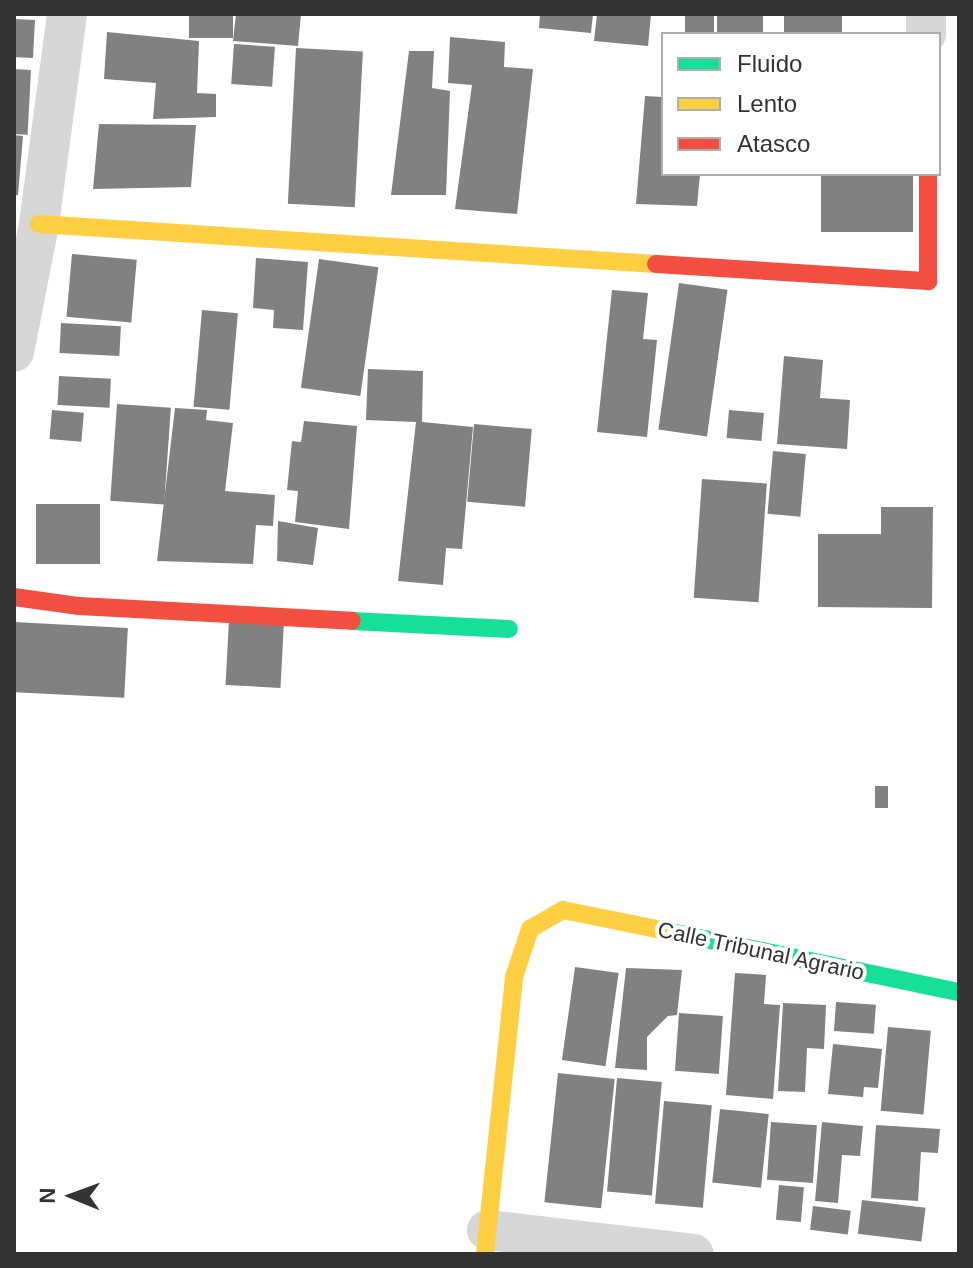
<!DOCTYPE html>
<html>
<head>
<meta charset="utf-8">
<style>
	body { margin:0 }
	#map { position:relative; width:973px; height:1268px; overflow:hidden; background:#fff; font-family:Arial,sans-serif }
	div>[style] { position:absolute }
	.building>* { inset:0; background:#818181; transform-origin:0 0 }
	.street>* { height:40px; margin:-20px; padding:0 20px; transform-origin:20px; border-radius:20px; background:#d7d7d7 }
	.fast>* { height:18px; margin:-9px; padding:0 9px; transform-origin:9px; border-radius:9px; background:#16e098 }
	.slow>* { height:18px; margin:-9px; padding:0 9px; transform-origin:9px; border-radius:9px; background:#ffcf43 }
	.jam>* { height:18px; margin:-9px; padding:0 9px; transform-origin:9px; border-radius:9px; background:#f24e42 }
	span { translate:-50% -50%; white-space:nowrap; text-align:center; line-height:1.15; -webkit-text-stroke:8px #fff; paint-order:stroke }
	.street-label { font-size:22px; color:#333 }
	.frame { position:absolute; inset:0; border:16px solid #333; pointer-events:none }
	.legend { position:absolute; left:661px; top:32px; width:280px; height:144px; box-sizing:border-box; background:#fff; border:2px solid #adadad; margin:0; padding:10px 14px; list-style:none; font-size:24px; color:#333 }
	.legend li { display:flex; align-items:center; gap:16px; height:40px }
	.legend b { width:40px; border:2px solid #adadad }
	.north { position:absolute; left:32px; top:1156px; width:80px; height:80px; -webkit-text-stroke:6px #fff; paint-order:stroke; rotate:271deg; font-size:22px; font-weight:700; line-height:32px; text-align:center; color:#333 }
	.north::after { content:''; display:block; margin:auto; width:28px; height:36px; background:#333; clip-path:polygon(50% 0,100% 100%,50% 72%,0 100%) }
</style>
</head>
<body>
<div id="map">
	<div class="building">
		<div style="left:189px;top:14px;width:44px;height:24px"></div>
		<div style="clip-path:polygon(236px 14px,301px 14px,298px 46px,233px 41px)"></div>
		<div style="clip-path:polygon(540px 14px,593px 14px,591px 33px,539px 28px)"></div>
		<div style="clip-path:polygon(597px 14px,651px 14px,648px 46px,594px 41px)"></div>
		<div style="left:685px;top:14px;width:29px;height:20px"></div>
		<div style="left:717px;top:14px;width:46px;height:20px"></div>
		<div style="left:784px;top:14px;width:58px;height:20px"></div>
		<div style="left:14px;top:19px;width:21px;height:38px;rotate:3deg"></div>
		<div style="clip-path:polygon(107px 32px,199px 41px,197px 93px,216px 94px,216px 117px,153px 119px,156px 83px,104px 79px)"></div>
		<div style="clip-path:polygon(450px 37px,505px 42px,504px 67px,533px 69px,517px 214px,455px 209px,472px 85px,448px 83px)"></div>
		<div style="left:234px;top:44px;width:41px;height:40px;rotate:4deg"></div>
		<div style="left:296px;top:48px;width:67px;height:156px;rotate:3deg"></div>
		<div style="clip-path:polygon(409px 51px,434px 51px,432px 88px,450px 91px,446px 195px,391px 195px)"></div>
		<div style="left:14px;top:69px;width:17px;height:65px;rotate:3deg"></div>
		<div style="clip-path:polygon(645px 96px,663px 97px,663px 174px,700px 174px,697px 206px,636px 204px)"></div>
		<div style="clip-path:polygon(99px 124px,196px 125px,191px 187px,93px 189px)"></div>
		<div style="clip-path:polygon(14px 135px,23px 136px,18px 195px,14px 195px)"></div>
		<div style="left:821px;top:174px;width:92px;height:58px"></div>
		<div style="left:72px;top:254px;width:65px;height:63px;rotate:5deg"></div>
		<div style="clip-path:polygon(256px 258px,308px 262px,303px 330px,273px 328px,274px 310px,253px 308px)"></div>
		<div style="left:319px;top:259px;width:60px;height:130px;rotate:8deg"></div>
		<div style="left:679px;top:283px;width:49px;height:148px;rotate:8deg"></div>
		<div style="clip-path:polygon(612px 290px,648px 293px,643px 339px,657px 340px,647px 437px,597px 432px)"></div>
		<div style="left:202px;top:310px;width:36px;height:97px;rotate:5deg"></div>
		<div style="left:61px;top:323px;width:60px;height:30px;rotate:3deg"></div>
		<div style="clip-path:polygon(784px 356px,823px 360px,820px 398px,850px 400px,847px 449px,777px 444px)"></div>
		<div style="clip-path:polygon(368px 369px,423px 371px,422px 422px,473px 427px,462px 549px,446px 548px,443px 585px,398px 581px,416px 422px,366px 420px)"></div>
		<div style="left:59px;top:376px;width:52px;height:29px;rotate:3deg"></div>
		<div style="left:117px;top:404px;width:54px;height:97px;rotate:4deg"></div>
		<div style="clip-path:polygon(175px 408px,207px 410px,206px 420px,233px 423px,225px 491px,275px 495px,273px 526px,256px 525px,253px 564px,157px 561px)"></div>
		<div style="left:52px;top:410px;width:32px;height:29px;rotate:5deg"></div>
		<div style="left:729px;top:410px;width:35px;height:28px;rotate:5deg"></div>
		<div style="clip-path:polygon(304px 421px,357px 426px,349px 529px,295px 522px,298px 491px,287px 490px,292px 441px,301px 442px)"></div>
		<div style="left:474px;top:424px;width:58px;height:78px;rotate:5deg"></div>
		<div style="left:773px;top:451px;width:33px;height:63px;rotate:5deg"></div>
		<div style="left:702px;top:479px;width:65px;height:119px;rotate:4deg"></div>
		<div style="left:36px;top:504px;width:64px;height:60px"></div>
		<div style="clip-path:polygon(881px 507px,933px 507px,932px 608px,818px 607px,818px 534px,881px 534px)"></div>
		<div style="clip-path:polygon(278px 521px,318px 528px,313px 565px,277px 561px)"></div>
		<div style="left:284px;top:621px;width:67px;height:55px;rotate:93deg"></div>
		<div style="left:14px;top:622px;width:114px;height:70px;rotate:3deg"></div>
		<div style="left:875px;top:786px;width:13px;height:22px"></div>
		<div style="left:575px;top:967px;width:44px;height:94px;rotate:8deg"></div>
		<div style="clip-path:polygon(626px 968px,682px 970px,677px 1015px,668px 1016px,647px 1037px,647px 1070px,615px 1068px)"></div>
		<div style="clip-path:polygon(735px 973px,766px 975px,764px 1004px,780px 1005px,773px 1099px,726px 1095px)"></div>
		<div style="left:836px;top:1002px;width:40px;height:29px;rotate:4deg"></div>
		<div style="clip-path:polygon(783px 1003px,826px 1005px,824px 1049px,807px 1048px,805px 1092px,778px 1091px)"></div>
		<div style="left:679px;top:1013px;width:44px;height:58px;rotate:4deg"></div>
		<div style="left:888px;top:1027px;width:43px;height:84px;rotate:5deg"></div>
		<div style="clip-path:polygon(833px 1044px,882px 1049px,878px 1088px,864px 1087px,863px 1097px,828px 1094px)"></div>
		<div style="left:558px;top:1073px;width:57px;height:130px;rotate:6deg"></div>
		<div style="left:617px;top:1078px;width:45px;height:114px;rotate:5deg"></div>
		<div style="left:664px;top:1101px;width:48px;height:103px;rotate:5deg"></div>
		<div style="left:720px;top:1109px;width:49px;height:74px;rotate:6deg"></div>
		<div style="left:771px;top:1122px;width:46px;height:58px;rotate:4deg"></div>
		<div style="clip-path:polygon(822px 1122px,863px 1126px,860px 1156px,842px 1155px,838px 1203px,815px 1201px)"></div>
		<div style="clip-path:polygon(876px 1125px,940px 1129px,938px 1153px,921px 1152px,918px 1201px,871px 1198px)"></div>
		<div style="left:779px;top:1185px;width:25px;height:35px;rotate:5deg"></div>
		<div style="left:862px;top:1200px;width:64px;height:34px;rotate:7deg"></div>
		<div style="left:813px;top:1206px;width:38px;height:24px;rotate:7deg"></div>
	</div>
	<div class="street">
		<div style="left:926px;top:14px;width:20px;rotate:90deg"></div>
		<div style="left:14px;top:352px;width:130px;rotate:-78.9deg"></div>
		<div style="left:39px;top:224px;width:212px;rotate:-82.4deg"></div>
		<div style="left:487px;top:1230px;width:208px;rotate:6.6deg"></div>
	</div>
	<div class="fast">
		<div style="left:352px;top:621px;width:157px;rotate:2.9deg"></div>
		<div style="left:671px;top:932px;width:294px;rotate:11.8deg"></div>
	</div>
	<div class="slow">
		<div style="left:39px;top:224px;width:618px;rotate:3.71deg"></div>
		<div style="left:485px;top:1254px;width:279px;rotate:-84deg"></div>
		<div style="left:514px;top:977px;width:51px;rotate:-71.6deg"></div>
		<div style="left:530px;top:929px;width:38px;rotate:-30deg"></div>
		<div style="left:563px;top:910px;width:110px;rotate:11.5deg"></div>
	</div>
	<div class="jam">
		<div style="left:656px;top:264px;width:273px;rotate:3.6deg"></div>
		<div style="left:928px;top:281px;width:107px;rotate:-90deg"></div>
		<div style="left:14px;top:597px;width:66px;rotate:7.9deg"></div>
		<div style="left:79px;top:606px;width:273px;rotate:3.1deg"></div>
	</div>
	<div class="street-label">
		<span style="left:761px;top:951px;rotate:12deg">Calle Tribunal Agrario</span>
	</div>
	<div class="frame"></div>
	<ul class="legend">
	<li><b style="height:10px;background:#16e098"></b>Fluido</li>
	<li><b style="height:10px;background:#ffcf43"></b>Lento</li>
	<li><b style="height:10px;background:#f24e42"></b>Atasco</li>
	</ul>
	<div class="north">N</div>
</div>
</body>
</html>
